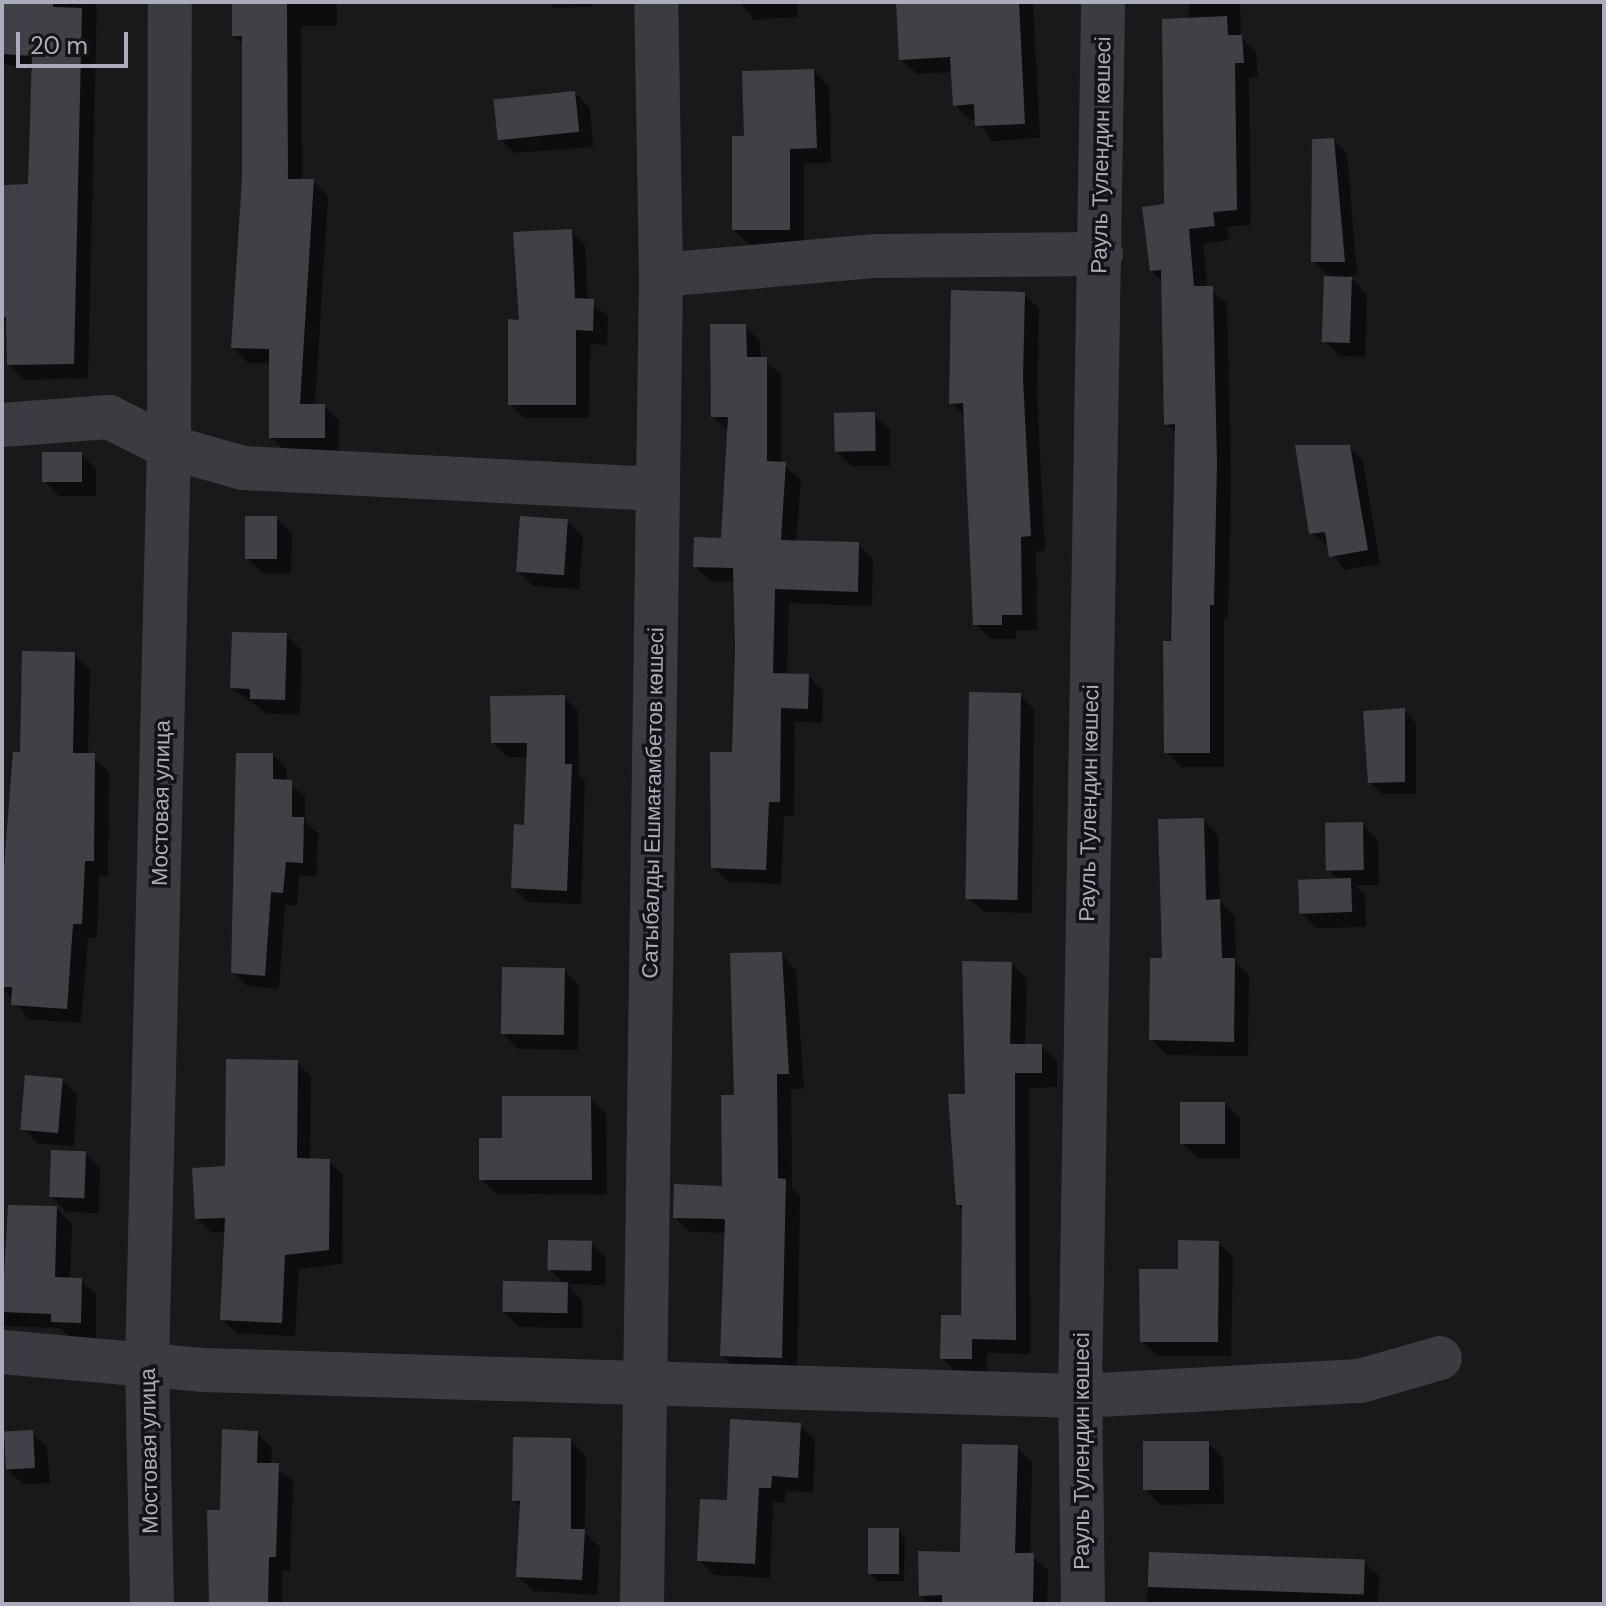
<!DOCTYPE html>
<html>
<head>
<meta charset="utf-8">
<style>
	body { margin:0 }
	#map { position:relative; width:1606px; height:1606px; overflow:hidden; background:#19181b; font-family:"DM Sans",sans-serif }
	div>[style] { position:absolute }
	.shadow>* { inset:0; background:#0007 }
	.building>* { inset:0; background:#404046; transform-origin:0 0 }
	.minor>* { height:44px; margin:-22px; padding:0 22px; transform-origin:22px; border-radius:22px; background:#3b3b42 }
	span { translate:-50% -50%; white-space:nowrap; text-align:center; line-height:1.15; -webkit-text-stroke:7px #141316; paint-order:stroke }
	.street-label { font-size:22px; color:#aaaebc }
	.frame { position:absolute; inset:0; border:4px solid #aaaebc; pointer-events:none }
	.scale { position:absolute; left:16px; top:32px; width:112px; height:36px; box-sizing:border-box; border:4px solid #aaaebc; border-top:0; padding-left:10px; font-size:24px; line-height:28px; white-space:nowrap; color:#aaaebc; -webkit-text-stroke:6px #141316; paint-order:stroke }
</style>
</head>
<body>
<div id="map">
	<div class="shadow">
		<div style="clip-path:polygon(2px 2px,97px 2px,88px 378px,24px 380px,9px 365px,9px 325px,2px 319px,2px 236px,7px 236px,30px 186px,33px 69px,2px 64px)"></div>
		<div style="clip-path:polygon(233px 2px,337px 2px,337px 26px,301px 26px,302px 181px,313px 181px,328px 196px,315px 406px,324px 406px,339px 421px,339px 452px,286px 452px,271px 437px,271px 363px,248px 363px,233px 348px,244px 178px,244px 45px,234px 35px)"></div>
		<div style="clip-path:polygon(548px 2px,591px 2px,591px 7px,554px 8px)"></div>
		<div style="clip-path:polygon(739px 2px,797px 2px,798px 17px,754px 20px)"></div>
		<div style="clip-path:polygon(898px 2px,1033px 2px,1040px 138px,992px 141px,977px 120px,970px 120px,955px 105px,953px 72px,917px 74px,901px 59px)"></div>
		<div style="clip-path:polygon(1190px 2px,1240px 2px,1241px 37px,1256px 52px,1258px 77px,1249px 78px,1251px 225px,1227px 227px,1229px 240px,1203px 244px,1207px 288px,1227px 303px,1231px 479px,1228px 619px,1224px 619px,1224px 767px,1181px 767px,1166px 752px,1177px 434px,1166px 424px,1164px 283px,1151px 270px,1166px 206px)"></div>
		<div style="clip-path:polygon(814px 71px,829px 86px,831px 163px,804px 163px,804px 244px,750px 245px,734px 230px,746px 138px)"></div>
		<div style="clip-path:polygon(575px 93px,590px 108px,593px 147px,514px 153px,498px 137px)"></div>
		<div style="clip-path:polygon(1333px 140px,1347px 154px,1357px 275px,1348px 275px,1367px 294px,1365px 357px,1340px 356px,1324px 341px,1331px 278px,1313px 261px)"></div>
		<div style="clip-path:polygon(571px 231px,585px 245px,588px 301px,608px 316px,607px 345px,590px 344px,589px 418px,524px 418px,510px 404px,521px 322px)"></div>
		<div style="clip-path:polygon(1024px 294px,1039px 309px,1037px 395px,1045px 551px,1036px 551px,1037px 630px,1016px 630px,1016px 639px,991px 639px,975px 624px,966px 418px,951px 403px)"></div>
		<div style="clip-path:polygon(745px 326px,760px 341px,761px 359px,781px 374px,781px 464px,801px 479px,796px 542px,858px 544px,873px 559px,872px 606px,789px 603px,787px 676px,808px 676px,823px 691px,822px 723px,795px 722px,794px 816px,784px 816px,781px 884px,728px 882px,713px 867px,734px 754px,735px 582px,710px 581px,695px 566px,723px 540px,728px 431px,713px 416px)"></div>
		<div style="clip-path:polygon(874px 414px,890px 430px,890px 466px,851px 466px,836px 451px)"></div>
		<div style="clip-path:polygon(1349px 447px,1363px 461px,1380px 564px,1344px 570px,1329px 546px,1311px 533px)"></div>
		<div style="clip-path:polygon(81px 454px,96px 469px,96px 496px,59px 496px,44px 481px)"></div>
		<div style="clip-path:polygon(276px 518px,292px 533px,291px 574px,262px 573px,247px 558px)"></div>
		<div style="clip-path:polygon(567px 521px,583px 536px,579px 589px,533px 586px,518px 571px)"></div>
		<div style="clip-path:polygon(286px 635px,302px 651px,300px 715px,267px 714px,232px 688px)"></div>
		<div style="clip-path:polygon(74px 654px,90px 670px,88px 755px,109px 771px,108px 876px,99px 875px,97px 938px,88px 938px,81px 1023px,29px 1019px,2px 987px,2px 894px,22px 754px)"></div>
		<div style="clip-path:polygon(1020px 695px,1034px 709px,1032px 913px,984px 912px,970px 898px)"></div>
		<div style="clip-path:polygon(564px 697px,578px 711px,579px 775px,585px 781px,581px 904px,528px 902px,513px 887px,526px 827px,528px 757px,507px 757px,493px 742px)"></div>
		<div style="clip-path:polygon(1404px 710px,1416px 723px,1416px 794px,1382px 794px,1369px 782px)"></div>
		<div style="clip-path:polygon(273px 755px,287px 770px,286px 782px,305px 796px,305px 821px,318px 833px,316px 876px,299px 876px,297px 906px,285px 905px,279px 989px,247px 986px,233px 972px)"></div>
		<div style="clip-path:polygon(1203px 820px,1218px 835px,1220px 902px,1235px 917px,1236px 963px,1249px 976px,1248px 1056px,1167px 1055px,1151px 1039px,1164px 960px)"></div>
		<div style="clip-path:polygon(1362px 824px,1378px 840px,1379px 885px,1355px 885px,1365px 895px,1366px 927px,1316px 928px,1301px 913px,1339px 880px,1329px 870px)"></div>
		<div style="clip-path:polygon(781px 954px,796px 970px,804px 1089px,791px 1089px,792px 1188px,800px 1196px,797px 1373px,737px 1371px,722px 1355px,726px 1233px,690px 1232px,675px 1217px,724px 1188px,736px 1097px)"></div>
		<div style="clip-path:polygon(1011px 964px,1027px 979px,1025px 1046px,1041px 1046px,1057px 1061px,1057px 1087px,1029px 1088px,1030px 1354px,987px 1353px,987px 1374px,957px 1373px,942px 1358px,963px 1318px,964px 1211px,958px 1204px,967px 1096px)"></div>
		<div style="clip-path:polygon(564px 970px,579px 986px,578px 1050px,518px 1049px,503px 1034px)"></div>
		<div style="clip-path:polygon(297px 1062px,311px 1077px,310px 1161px,329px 1161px,343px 1175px,342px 1264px,299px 1269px,295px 1336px,237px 1333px,222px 1319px,227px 1232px,212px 1233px,197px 1218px)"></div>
		<div style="clip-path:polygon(62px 1080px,77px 1095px,74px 1146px,39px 1144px,24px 1129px)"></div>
		<div style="clip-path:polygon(591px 1098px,606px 1114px,607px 1195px,496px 1194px,481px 1179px,504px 1140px)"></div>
		<div style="clip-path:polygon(1225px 1104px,1240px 1119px,1240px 1158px,1198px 1158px,1182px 1143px)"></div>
		<div style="clip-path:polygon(85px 1153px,100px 1169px,99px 1213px,67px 1212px,51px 1197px)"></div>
		<div style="clip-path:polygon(56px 1208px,72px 1224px,70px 1279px,81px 1280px,96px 1295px,96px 1338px,69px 1337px,60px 1328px,2px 1326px,2px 1277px,8px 1278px)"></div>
		<div style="clip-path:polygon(591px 1243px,606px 1258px,605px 1285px,567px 1284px,582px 1300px,582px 1328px,520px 1327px,504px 1312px,565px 1284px,550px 1269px)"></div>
		<div style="clip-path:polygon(1219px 1243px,1233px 1258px,1231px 1356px,1157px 1356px,1142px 1341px,1180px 1271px)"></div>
		<div style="clip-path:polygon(800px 1425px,815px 1440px,813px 1492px,786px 1491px,785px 1503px,773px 1502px,770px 1578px,714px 1575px,699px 1560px,728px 1503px)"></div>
		<div style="clip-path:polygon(32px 1432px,47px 1448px,50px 1483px,23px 1484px,7px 1469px)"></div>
		<div style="clip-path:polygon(257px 1433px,272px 1447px,271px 1465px,293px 1480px,290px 1571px,282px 1571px,282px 1604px,211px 1604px,209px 1512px,222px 1512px)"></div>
		<div style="clip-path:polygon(571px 1440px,586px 1456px,585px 1533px,600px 1547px,597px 1595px,533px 1591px,518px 1576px,522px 1508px,514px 1500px)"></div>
		<div style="clip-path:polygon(1208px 1443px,1223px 1458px,1224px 1504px,1160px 1505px,1145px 1489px)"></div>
		<div style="clip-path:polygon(1017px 1447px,1032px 1462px,1030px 1555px,1048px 1570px,1047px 1604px,930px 1604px,921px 1595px,961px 1554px)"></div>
		<div style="clip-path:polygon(898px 1530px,905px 1538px,904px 1581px,877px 1581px,870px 1573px)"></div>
		<div style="clip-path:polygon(1151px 1554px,1364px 1562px,1380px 1577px,1377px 1604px,1147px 1604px)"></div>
	</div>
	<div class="building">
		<div style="clip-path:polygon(2px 2px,53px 2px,53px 7px,82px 8px,74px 364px,7px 365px,6px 317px,2px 317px,4px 185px,28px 184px,32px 56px,2px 54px)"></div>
		<div style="clip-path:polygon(232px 2px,287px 2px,288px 179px,314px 179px,300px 404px,325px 404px,325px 438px,269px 438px,269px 349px,231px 348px,242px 178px,242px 36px,232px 36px)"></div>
		<div style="clip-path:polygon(896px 2px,1019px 2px,1025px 124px,975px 126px,974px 104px,953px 106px,950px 57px,899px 60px)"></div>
		<div style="clip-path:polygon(1227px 16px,1228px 35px,1242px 35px,1244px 63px,1235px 63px,1237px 210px,1213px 212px,1215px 226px,1189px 229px,1194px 286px,1213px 286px,1217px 463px,1214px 605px,1210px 605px,1210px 753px,1164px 753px,1163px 641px,1171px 641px,1175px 424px,1164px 425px,1161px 270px,1150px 271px,1142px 207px,1164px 204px,1162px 19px)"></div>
		<div style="clip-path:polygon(814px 69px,817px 148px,790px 149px,790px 230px,732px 230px,732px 136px,744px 136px,742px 71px)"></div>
		<div style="left:575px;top:91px;width:41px;height:82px;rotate:84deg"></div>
		<div style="clip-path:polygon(1334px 138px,1345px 262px,1311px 262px,1312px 139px)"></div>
		<div style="clip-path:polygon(572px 229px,575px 298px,594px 299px,593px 331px,576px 330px,576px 405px,508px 405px,508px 319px,519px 320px,513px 232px)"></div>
		<div style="left:1324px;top:276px;width:28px;height:66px;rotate:2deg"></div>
		<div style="clip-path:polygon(951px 290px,1025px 292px,1023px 378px,1031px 536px,1021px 537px,1022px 615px,1002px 615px,1002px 625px,973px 625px,963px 403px,949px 404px)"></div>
		<div style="clip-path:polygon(710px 324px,746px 324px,747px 357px,767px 357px,767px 461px,786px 462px,781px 540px,859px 542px,858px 592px,775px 589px,773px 673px,809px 674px,808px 709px,781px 708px,780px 802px,769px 802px,766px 870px,711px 868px,710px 752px,732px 752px,735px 647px,733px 568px,693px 567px,694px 537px,721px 538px,728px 417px,711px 417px)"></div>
		<div style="left:875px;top:412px;width:39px;height:41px;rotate:89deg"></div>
		<div style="clip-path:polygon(1295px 445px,1350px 445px,1368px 550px,1329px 557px,1325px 532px,1309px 534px)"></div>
		<div style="left:42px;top:452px;width:40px;height:30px"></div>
		<div style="left:245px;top:516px;width:32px;height:43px"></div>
		<div style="left:520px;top:516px;width:48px;height:56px;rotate:4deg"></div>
		<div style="clip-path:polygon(232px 632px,287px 633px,285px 700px,250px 699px,250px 689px,230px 688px)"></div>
		<div style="clip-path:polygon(22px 651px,75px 652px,73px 753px,95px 753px,94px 861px,85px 861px,82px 924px,73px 924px,67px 1009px,11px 1005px,12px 987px,2px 987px,2px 892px,13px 752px,20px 752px)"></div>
		<div style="left:1021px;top:693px;width:207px;height:52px;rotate:91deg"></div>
		<div style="clip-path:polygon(565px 695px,565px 764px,572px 764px,567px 891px,511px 888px,514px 824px,524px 825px,527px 743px,491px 743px,490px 696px)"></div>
		<div style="clip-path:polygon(1405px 708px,1405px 782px,1368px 783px,1363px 711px)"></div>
		<div style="clip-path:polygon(236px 753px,273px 753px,273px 779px,292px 780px,292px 817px,304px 817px,303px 863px,286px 862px,283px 893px,271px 892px,265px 976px,231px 973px)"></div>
		<div style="clip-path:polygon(1204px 818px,1206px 900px,1220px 899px,1222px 958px,1235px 958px,1234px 1042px,1149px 1040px,1150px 958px,1162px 958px,1158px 819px)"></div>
		<div style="left:1363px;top:822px;width:48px;height:38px;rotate:89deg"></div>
		<div style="left:1351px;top:878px;width:34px;height:53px;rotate:88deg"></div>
		<div style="clip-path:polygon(782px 952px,789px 1074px,777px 1074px,778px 1178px,786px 1179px,782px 1358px,720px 1356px,725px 1219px,673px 1218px,674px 1184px,722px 1186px,721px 1095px,734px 1095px,730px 953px)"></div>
		<div style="clip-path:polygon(962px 961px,1012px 962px,1010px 1044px,1042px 1044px,1042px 1073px,1015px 1073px,1016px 1340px,972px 1339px,972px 1359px,940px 1359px,941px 1315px,961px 1315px,962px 1205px,956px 1205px,948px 1094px,965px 1094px)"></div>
		<div style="left:502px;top:967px;width:63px;height:67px;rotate:1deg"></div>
		<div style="clip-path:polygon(226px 1059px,298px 1060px,297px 1158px,330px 1159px,329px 1250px,285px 1255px,282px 1323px,220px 1320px,225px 1218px,195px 1219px,192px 1168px,225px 1166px)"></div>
		<div style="left:25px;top:1075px;width:38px;height:55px;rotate:5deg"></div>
		<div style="clip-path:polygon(502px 1096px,591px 1096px,592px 1180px,479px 1180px,479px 1138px,502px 1138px)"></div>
		<div style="left:1225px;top:1102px;width:42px;height:45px;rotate:90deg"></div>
		<div style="left:51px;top:1150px;width:35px;height:47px;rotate:2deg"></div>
		<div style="clip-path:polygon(8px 1205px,57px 1206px,55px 1277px,82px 1278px,81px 1323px,51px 1322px,51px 1314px,2px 1312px)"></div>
		<div style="left:548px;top:1240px;width:44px;height:30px;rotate:1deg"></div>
		<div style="clip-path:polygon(1178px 1240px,1219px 1241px,1218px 1342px,1140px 1342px,1139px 1269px,1178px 1269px)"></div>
		<div style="left:503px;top:1281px;width:65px;height:31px;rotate:1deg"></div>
		<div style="clip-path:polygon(730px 1419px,801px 1423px,798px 1478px,772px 1476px,771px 1488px,759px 1488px,755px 1564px,697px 1561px,700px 1499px,727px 1500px)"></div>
		<div style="clip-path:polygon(222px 1429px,258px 1431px,257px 1463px,279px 1463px,276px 1557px,269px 1557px,268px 1604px,209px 1604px,207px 1510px,220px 1510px)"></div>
		<div style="left:33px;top:1430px;width:38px;height:29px;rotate:87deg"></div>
		<div style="clip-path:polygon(513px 1437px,571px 1438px,571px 1529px,585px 1529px,582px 1580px,516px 1577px,520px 1501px,512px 1501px)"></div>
		<div style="left:1143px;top:1441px;width:66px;height:49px"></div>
		<div style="clip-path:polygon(962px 1444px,1018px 1445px,1015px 1553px,1034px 1553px,1033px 1604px,942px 1604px,942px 1595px,919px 1596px,918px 1551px,960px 1552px)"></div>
		<div style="left:868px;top:1528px;width:31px;height:46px"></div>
		<div style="left:1149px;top:1552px;width:216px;height:35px;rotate:2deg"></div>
	</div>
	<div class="minor">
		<div style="left:661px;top:275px;width:215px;rotate:-5.1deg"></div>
		<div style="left:875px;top:256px;width:226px;rotate:-0.5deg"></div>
		<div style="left:2px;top:425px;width:107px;rotate:-4.3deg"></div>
		<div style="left:109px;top:417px;width:67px;rotate:26.6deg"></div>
		<div style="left:169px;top:447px;width:77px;rotate:15.8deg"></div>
		<div style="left:243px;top:468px;width:414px;rotate:2.9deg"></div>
		<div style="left:2px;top:1352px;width:201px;rotate:5.1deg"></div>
		<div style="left:202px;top:1370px;width:878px;rotate:1.7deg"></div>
		<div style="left:1080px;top:1396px;width:280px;rotate:-3.1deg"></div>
		<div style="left:1360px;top:1381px;width:83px;rotate:-16deg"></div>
		<div style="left:152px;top:1604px;width:239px;rotate:-91.2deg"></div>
		<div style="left:147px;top:1365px;width:918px;rotate:-88.63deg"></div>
		<div style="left:169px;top:447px;width:445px;rotate:-89.9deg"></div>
		<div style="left:642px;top:1604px;width:1329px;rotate:-89.18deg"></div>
		<div style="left:661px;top:275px;width:273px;rotate:-91deg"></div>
		<div style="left:1083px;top:1604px;width:208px;rotate:-90.8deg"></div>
		<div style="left:1080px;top:1396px;width:1394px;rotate:-89.05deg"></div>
	</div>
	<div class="street-label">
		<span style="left:1101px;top:155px;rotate:-89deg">Рауль Тулендин көшесі</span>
		<span style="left:161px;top:803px;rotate:-89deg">Мостовая улица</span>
		<span style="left:653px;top:803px;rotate:-89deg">Сатыбалды Ешмағамбетов көшесі</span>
		<span style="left:1089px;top:803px;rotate:-89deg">Рауль Тулендин көшесі</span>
		<span style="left:149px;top:1451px;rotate:-91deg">Мостовая улица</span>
		<span style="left:1082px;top:1451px;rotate:-90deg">Рауль Тулендин көшесі</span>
	</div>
	<div class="frame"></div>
	<div class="scale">20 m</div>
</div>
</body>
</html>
